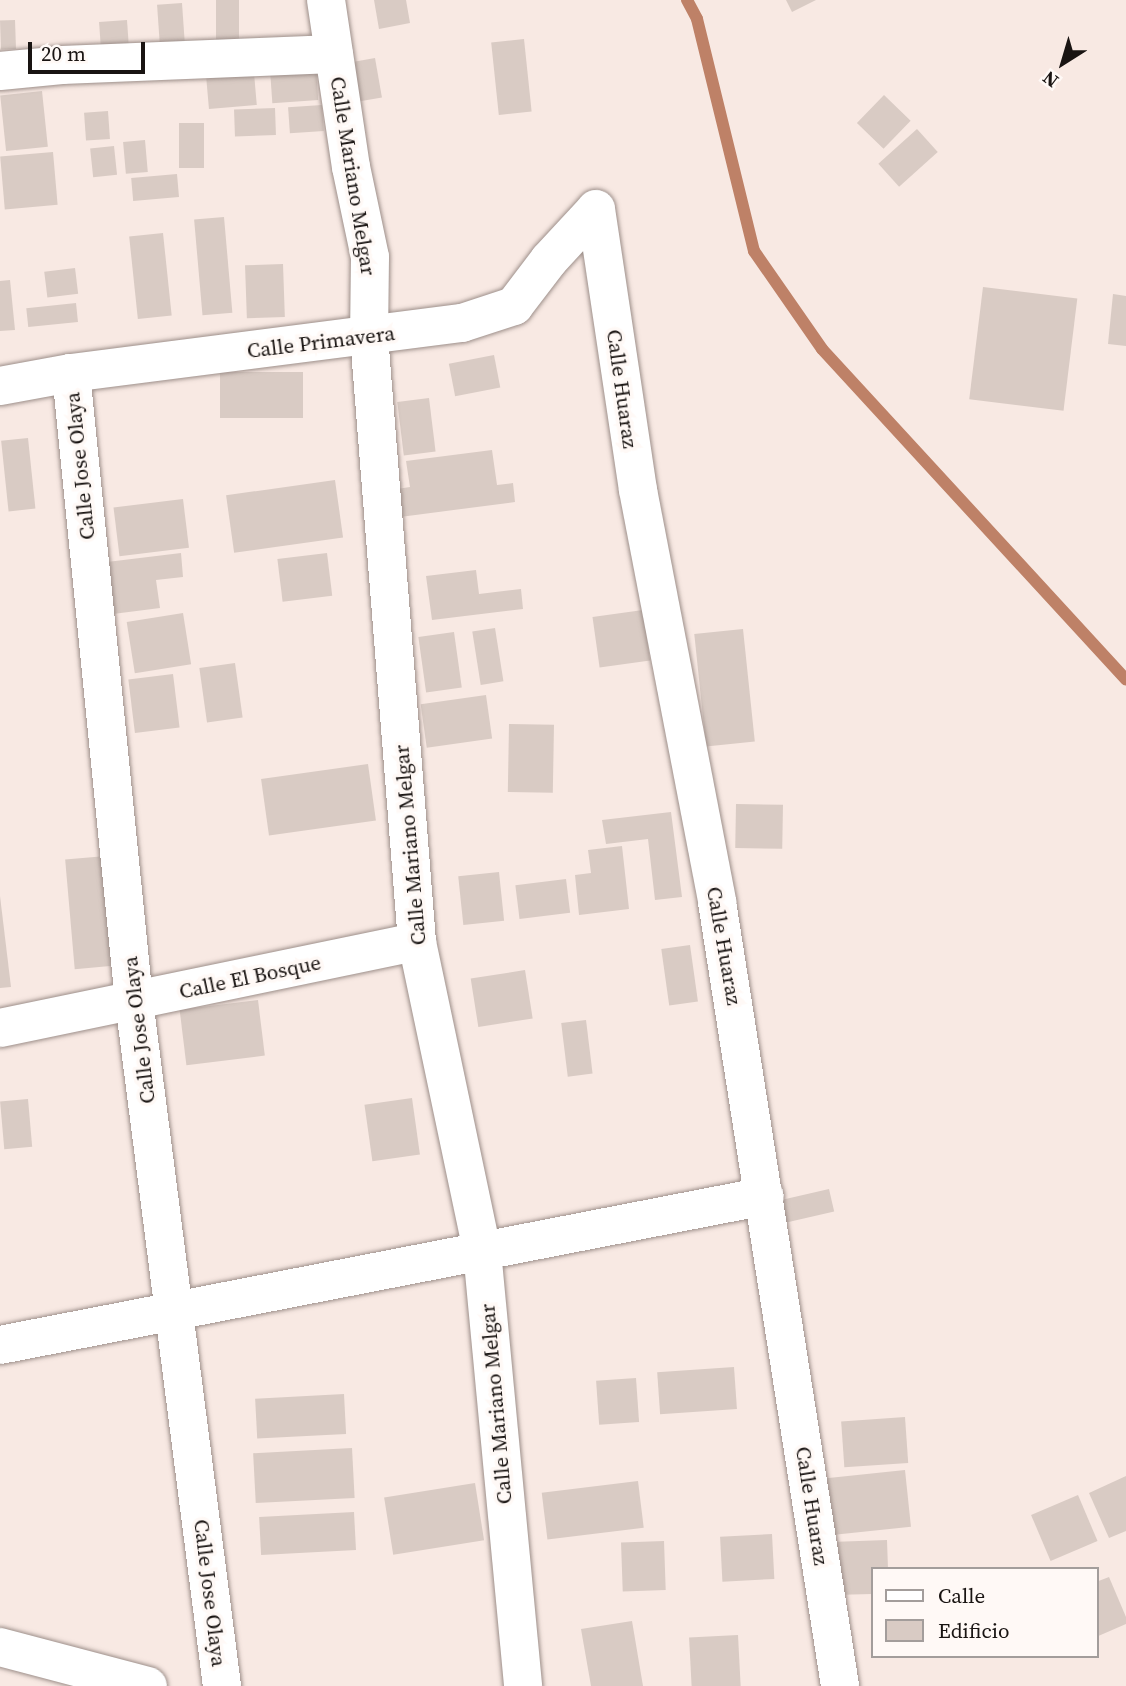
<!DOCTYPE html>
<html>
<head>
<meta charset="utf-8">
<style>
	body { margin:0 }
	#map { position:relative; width:1126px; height:1686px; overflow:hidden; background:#f8e9e3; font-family:"Source Serif 4",serif }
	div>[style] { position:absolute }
	.stream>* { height:12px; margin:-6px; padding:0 6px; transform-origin:6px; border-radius:6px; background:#be8167 }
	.building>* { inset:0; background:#d9cbc4; transform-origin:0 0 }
	.roads { filter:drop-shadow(0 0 2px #9d8f8a) drop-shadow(0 0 2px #9d8f8a) }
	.minor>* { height:38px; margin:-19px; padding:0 19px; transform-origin:19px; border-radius:19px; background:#fff }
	span { translate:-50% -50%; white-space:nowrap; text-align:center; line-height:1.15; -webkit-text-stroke:7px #fff9f6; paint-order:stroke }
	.street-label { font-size:21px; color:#191412 }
	.legend { position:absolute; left:871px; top:1567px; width:228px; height:91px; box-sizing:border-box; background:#fff9f6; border:2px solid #a39d9b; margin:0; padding:9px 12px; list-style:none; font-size:21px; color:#191412 }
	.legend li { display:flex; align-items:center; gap:14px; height:35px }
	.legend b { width:35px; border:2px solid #a39d9b }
	.north { position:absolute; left:1028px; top:28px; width:70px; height:70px; -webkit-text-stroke:5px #fff9f6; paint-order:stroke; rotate:217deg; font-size:19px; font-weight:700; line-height:28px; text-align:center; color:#191412 }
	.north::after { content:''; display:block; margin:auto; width:24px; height:32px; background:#191412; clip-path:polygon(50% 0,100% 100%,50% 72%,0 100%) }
	.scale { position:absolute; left:28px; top:42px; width:117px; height:32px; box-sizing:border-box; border:4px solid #191412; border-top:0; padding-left:9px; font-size:21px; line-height:24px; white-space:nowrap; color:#191412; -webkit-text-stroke:5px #fff9f6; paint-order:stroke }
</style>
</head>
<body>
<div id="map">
	<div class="stream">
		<div style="left:687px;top:0;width:21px;rotate:62deg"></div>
		<div style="left:697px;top:19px;width:239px;rotate:76.2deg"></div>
		<div style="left:754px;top:251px;width:119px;rotate:55.2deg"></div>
		<div style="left:822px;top:349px;width:449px;rotate:47.4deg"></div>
	</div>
	<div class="building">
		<div style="left:216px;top:0;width:23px;height:42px"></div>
		<div style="clip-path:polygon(374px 0,406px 0,410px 23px,379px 29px)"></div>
		<div style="clip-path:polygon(786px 0,816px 0,792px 12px)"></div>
		<div style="left:182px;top:3px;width:42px;height:25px;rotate:86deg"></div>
		<div style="left:15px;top:20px;width:29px;height:15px;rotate:88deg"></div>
		<div style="left:127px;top:20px;width:32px;height:28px;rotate:86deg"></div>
		<div style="left:524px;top:39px;width:73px;height:33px;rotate:84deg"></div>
		<div style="left:375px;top:58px;width:40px;height:34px;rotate:80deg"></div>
		<div style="left:316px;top:68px;width:32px;height:46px;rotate:86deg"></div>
		<div style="left:254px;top:73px;width:32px;height:48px;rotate:85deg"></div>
		<div style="left:42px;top:91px;width:56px;height:42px;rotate:84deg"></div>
		<div style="left:884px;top:95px;width:37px;height:39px;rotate:44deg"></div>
		<div style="left:322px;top:105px;width:26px;height:34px;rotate:86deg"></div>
		<div style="left:275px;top:108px;width:27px;height:41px;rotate:88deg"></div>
		<div style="left:108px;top:111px;width:28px;height:24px;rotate:86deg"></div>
		<div style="left:179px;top:123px;width:25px;height:45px"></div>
		<div style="left:917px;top:129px;width:31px;height:52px;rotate:48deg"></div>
		<div style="left:145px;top:140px;width:32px;height:22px;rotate:85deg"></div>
		<div style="left:114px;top:146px;width:29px;height:24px;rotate:84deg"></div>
		<div style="left:53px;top:152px;width:53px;height:53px;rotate:85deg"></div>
		<div style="left:177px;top:174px;width:23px;height:46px;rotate:85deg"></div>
		<div style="left:224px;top:217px;width:96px;height:30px;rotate:85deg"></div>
		<div style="left:163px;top:233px;width:83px;height:34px;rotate:84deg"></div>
		<div style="left:283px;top:264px;width:53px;height:38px;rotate:88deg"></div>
		<div style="left:75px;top:268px;width:26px;height:31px;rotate:83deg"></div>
		<div style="clip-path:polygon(10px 280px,15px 330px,0 331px,0 281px)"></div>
		<div style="left:983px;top:287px;width:95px;height:113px;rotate:7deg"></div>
		<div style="clip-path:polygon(1113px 294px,1126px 296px,1126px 346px,1108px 344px)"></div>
		<div style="left:76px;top:303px;width:19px;height:50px;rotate:84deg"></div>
		<div style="left:494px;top:355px;width:33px;height:46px;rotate:79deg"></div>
		<div style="left:220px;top:372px;width:83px;height:46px"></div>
		<div style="left:429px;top:398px;width:54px;height:32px;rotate:83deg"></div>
		<div style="left:28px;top:438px;width:71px;height:27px;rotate:84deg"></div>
		<div style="clip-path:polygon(492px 450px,497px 485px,513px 483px,515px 502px,400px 517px,397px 489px,410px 487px,406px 461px)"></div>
		<div style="left:335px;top:480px;width:58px;height:110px;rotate:82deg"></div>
		<div style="left:183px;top:499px;width:49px;height:70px;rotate:83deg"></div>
		<div style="clip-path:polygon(181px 553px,183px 577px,156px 580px,160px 608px,113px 614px,107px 562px)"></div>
		<div style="left:327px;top:553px;width:43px;height:50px;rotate:83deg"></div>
		<div style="clip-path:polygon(476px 570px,479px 594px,521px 589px,523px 609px,432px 620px,426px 576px)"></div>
		<div style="left:643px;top:610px;width:51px;height:51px;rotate:82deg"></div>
		<div style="left:183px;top:613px;width:52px;height:57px;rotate:81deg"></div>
		<div style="left:495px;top:628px;width:54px;height:23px;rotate:81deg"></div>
		<div style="left:743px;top:629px;width:113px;height:49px;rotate:84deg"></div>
		<div style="left:454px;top:632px;width:56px;height:36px;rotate:82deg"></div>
		<div style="left:235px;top:663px;width:55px;height:36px;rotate:82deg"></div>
		<div style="left:173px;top:674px;width:54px;height:45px;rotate:83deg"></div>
		<div style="left:486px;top:695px;width:44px;height:66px;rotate:82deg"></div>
		<div style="left:509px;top:724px;width:45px;height:68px;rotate:1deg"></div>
		<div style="left:368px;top:764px;width:57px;height:108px;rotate:82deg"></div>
		<div style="left:736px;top:804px;width:47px;height:44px;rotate:1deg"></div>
		<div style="clip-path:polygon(671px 812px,682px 897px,655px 900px,648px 839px,606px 844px,602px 820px)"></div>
		<div style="clip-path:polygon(622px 846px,629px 909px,579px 915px,575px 875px,591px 873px,588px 850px)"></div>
		<div style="left:106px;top:856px;width:110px;height:41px;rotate:85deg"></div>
		<div style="left:499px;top:872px;width:49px;height:41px;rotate:84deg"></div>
		<div style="left:566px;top:879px;width:34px;height:51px;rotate:83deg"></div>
		<div style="clip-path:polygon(0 896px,11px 987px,0 988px)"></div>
		<div style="left:690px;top:945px;width:57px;height:29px;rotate:82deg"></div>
		<div style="left:525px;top:970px;width:49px;height:55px;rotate:81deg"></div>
		<div style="left:258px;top:1000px;width:56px;height:79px;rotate:83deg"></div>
		<div style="left:586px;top:1020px;width:54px;height:25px;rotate:83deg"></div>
		<div style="left:412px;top:1098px;width:57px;height:48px;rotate:82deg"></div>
		<div style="left:28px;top:1099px;width:48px;height:28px;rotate:85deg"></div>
		<div style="left:829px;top:1189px;width:23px;height:49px;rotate:77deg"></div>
		<div style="left:734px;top:1367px;width:42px;height:77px;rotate:86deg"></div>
		<div style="left:636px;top:1378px;width:44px;height:40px;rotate:86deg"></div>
		<div style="left:344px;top:1394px;width:40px;height:89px;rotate:87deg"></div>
		<div style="left:905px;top:1417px;width:46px;height:64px;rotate:86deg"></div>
		<div style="left:352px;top:1448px;width:50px;height:99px;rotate:87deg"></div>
		<div style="left:905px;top:1470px;width:57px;height:84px;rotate:84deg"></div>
		<div style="clip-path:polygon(1126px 1476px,1126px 1531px,1109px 1538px,1089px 1493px)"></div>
		<div style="left:638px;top:1481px;width:47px;height:97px;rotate:83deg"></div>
		<div style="left:475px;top:1483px;width:58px;height:92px;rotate:81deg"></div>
		<div style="left:1078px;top:1495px;width:50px;height:51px;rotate:67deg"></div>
		<div style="left:354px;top:1512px;width:38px;height:95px;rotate:87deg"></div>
		<div style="left:772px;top:1534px;width:45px;height:52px;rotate:87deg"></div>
		<div style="clip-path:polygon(887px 1540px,888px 1569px,872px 1569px,872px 1594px,833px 1595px,831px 1542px)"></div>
		<div style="left:664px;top:1541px;width:49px;height:43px;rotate:88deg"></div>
		<div style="clip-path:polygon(1109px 1577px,1126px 1617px,1126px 1624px,1096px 1637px,1096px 1582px)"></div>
		<div style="clip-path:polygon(632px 1621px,643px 1686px,591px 1686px,581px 1629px)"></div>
		<div style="left:738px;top:1635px;width:51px;height:49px;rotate:87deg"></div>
	</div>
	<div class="roads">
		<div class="minor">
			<div style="left:326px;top:0;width:169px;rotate:81.5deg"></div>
			<div style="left:351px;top:167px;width:92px;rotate:78.1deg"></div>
			<div style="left:370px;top:257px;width:79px;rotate:90.7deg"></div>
			<div style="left:369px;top:336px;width:608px;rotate:85.47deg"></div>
			<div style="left:417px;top:942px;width:316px;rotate:78.1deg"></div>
			<div style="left:482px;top:1251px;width:437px;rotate:84.6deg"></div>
			<div style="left:0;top:71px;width:62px;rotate:-5.5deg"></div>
			<div style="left:62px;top:65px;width:272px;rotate:-2.3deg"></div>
			<div style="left:596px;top:209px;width:284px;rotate:81.5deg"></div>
			<div style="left:638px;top:490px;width:420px;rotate:79.1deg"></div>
			<div style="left:717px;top:902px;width:794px;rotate:81.08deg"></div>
			<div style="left:71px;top:373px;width:631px;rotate:84.27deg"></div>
			<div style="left:134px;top:1001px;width:691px;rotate:82.68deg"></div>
			<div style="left:0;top:386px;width:72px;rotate:-10.4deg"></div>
			<div style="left:71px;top:373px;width:394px;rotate:-7.3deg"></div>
			<div style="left:462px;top:323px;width:55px;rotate:-18.1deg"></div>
			<div style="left:514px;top:306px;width:58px;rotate:-52.7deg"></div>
			<div style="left:549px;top:260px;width:69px;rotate:-47.3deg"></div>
			<div style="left:0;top:1028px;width:426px;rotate:-11.7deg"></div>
			<div style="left:0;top:1345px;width:779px;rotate:-11.02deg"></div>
			<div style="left:0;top:1647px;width:153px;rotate:14.8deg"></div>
		</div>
	</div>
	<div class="street-label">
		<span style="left:353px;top:176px;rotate:81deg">Calle Mariano Melgar</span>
		<span style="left:321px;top:342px;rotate:-7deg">Calle Primavera</span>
		<span style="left:622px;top:389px;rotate:82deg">Calle Huaraz</span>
		<span style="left:80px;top:466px;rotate:-96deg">Calle Jose Olaya</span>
		<span style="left:410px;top:845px;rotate:-95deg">Calle Mariano Melgar</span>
		<span style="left:724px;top:946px;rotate:80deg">Calle Huaraz</span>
		<span style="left:250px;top:977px;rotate:-12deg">Calle El Bosque</span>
		<span style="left:139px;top:1030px;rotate:-97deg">Calle Jose Olaya</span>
		<span style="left:496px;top:1404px;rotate:-95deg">Calle Mariano Melgar</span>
		<span style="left:812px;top:1506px;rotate:81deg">Calle Huaraz</span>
		<span style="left:210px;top:1593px;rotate:83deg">Calle Jose Olaya</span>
	</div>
	<ul class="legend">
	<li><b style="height:9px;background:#fff"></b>Calle</li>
	<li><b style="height:19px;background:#d9cbc4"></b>Edificio</li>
	</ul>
	<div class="north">N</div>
	<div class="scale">20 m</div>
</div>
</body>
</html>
